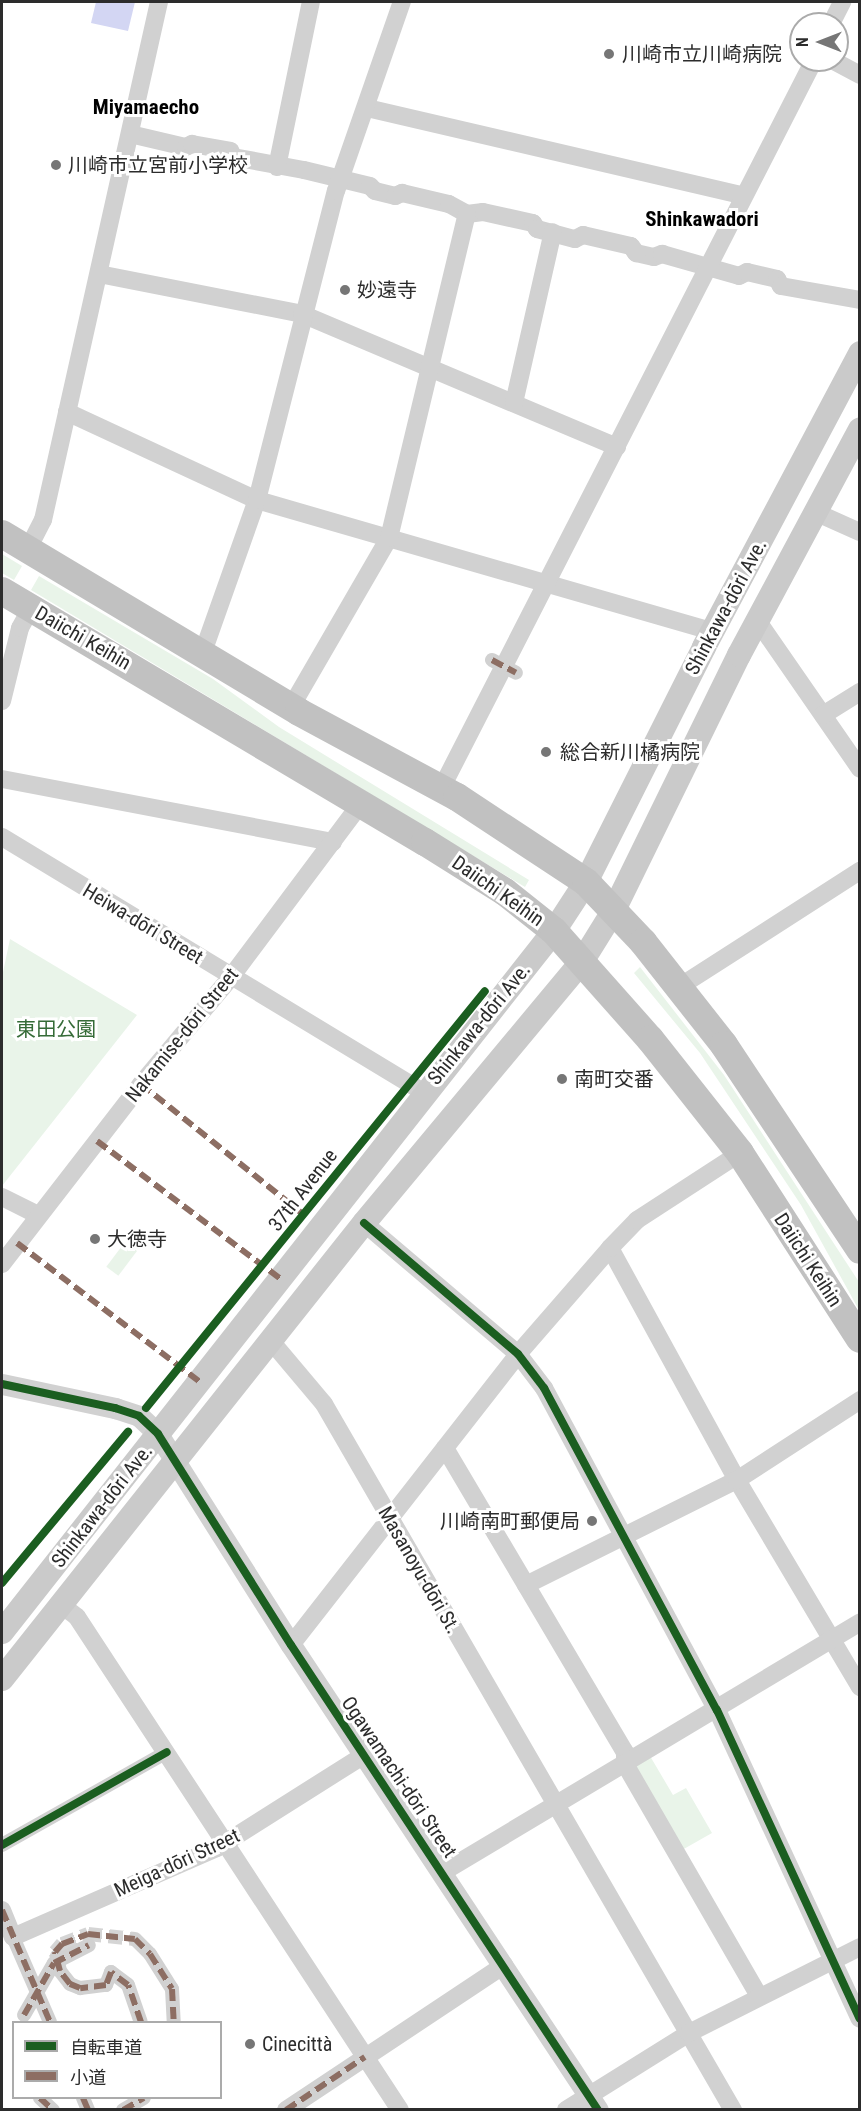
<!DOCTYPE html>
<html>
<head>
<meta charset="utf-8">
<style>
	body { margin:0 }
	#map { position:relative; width:861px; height:2111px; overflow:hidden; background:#fff; font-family:"Roboto Condensed","Noto Sans JP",sans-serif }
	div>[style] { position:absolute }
	.green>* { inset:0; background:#e9f4e9; transform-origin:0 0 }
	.water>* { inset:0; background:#d3d6f3 }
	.pedestrian-tunnel>* { height:14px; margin-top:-7px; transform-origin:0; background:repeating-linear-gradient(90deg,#d5d5d5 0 14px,transparent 0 21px) }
	.pedestrian>* { height:14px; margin:-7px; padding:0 7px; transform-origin:7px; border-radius:7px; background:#d1d1d1 }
	.minor>* { height:18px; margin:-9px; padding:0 9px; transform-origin:9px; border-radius:9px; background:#d1d1d1 }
	.tertiary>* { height:21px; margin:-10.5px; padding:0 10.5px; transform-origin:10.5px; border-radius:10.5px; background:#d1d1d1 }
	.secondary>* { height:24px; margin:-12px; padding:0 12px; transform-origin:12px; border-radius:12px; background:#cacaca }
	.trunk>* { height:28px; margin:-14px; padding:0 14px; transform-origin:14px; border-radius:14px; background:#c1c1c1 }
	.pedestrian-bridge>* { height:14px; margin:-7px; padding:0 7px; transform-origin:7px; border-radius:7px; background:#d1d1d1 }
	.quiet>* { height:6px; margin-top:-3px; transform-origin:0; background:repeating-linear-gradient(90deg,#8d6e63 0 12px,transparent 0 18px) }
	.cycleway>* { height:8px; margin:-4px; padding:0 4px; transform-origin:4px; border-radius:4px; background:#1b5e20 }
	.dots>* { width:16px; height:16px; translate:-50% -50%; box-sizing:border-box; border:3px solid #fff; border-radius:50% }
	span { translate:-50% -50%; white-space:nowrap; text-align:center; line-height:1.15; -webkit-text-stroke:6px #fff; paint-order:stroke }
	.poi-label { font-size:20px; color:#2c2c2c }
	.left { translate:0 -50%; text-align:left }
	.right { translate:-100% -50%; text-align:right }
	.street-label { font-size:20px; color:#2c2c2c }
	.park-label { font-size:20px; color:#356b37 }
	.neighbourhood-label { font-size:21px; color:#000; font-weight:700 }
	.frame { position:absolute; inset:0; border:3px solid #2c2c2c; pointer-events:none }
	.legend { position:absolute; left:12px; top:2021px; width:210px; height:78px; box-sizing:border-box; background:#fff; border:2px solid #ababab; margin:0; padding:8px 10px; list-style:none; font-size:18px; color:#2c2c2c }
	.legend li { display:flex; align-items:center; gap:12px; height:30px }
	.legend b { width:30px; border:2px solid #ababab }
	.north { position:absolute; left:789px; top:12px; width:60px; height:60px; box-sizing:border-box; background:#fff; border:2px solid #ababab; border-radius:50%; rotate:270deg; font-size:16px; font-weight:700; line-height:24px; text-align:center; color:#2c2c2c }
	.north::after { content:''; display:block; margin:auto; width:21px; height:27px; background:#767676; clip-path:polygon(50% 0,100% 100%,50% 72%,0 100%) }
</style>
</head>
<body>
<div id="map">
	<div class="green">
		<div style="clip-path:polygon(2px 554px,22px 566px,14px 580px,2px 573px)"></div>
		<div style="clip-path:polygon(39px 576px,213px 679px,279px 727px,529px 880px,525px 887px,31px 590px)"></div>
		<div style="clip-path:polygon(10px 939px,137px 1015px,2px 1186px,2px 977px)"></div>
		<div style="clip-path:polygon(640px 967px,724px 1075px,859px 1282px,859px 1310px,801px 1205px,700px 1053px,634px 973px)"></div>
		<div style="left:125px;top:1242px;width:15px;height:31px;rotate:37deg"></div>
		<div style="clip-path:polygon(650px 1756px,673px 1795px,686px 1788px,712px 1833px,682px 1850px,634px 1765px)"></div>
	</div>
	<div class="water">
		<div style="clip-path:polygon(96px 2px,135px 2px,128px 31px,91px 23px)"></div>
	</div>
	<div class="pedestrian-tunnel">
		<div style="left:57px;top:1956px;width:4px;rotate:-117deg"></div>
		<div style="left:55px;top:1952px;width:11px;rotate:-49deg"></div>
		<div style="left:62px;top:1944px;width:28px;rotate:-21deg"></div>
		<div style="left:88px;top:1934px;width:47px;rotate:6.1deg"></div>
	</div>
	<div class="pedestrian">
		<div style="left:2px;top:1845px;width:189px;rotate:-29.4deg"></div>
		<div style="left:13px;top:1937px;width:93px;rotate:66.5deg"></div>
		<div style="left:135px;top:1939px;width:21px;rotate:45deg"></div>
		<div style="left:150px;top:1954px;width:41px;rotate:57.8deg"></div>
		<div style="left:172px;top:1989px;width:33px;rotate:87deg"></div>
		<div style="left:57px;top:1956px;width:15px;rotate:79deg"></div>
		<div style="left:60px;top:1971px;width:16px;rotate:52deg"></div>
		<div style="left:70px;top:1984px;width:11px;rotate:22deg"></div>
		<div style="left:80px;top:1988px;width:26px;rotate:-7deg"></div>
		<div style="left:106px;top:1985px;width:14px;rotate:-69deg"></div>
		<div style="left:111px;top:1972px;width:21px;rotate:37deg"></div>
		<div style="left:128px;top:1985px;width:39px;rotate:71deg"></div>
		<div style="left:40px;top:2098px;width:18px;rotate:43deg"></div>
		<div style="left:83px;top:2098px;width:13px;rotate:67deg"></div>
		<div style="left:123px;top:2110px;width:24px;rotate:-30deg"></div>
	</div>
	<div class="minor">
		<div style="left:831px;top:24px;width:25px;rotate:-63deg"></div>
		<div style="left:832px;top:60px;width:32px;rotate:28deg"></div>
		<div style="left:367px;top:108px;width:385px;rotate:13.1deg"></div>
		<div style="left:130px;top:134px;width:57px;rotate:13.1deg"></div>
		<div style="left:186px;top:147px;width:7px;rotate:-27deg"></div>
		<div style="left:192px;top:144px;width:39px;rotate:10deg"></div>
		<div style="left:230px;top:151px;width:7px;rotate:63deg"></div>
		<div style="left:233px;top:157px;width:72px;rotate:10.4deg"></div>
		<div style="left:304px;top:170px;width:68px;rotate:13.6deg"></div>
		<div style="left:370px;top:186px;width:7px;rotate:45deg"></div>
		<div style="left:375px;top:191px;width:21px;rotate:14deg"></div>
		<div style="left:395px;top:196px;width:8px;rotate:-23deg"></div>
		<div style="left:402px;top:193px;width:48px;rotate:13.2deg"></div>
		<div style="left:449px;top:204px;width:21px;rotate:29deg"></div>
		<div style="left:467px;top:214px;width:16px;rotate:-7deg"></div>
		<div style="left:483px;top:212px;width:51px;rotate:12.4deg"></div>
		<div style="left:533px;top:223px;width:7px;rotate:56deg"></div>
		<div style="left:537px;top:229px;width:39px;rotate:15deg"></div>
		<div style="left:575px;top:239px;width:9px;rotate:-27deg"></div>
		<div style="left:583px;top:235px;width:49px;rotate:12.9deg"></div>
		<div style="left:631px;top:246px;width:9px;rotate:54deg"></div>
		<div style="left:636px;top:253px;width:18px;rotate:13deg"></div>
		<div style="left:654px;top:257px;width:9px;rotate:-21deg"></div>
		<div style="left:662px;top:254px;width:80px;rotate:15.9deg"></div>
		<div style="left:739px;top:276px;width:9px;rotate:-27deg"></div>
		<div style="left:747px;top:272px;width:31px;rotate:13deg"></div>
		<div style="left:777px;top:279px;width:8px;rotate:60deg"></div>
		<div style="left:781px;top:286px;width:80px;rotate:10deg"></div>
		<div style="left:277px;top:167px;width:168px;rotate:-78.4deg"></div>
		<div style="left:99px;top:274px;width:207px;rotate:11.1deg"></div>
		<div style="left:302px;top:314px;width:342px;rotate:22.9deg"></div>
		<div style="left:514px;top:403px;width:175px;rotate:-77.2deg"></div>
		<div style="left:67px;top:412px;width:209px;rotate:24.9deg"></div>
		<div style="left:257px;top:500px;width:475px;rotate:16.1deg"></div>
		<div style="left:815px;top:512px;width:49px;rotate:24deg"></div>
		<div style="left:27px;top:551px;width:35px;rotate:-63deg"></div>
		<div style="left:43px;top:520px;width:531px;rotate:-77.38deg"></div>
		<div style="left:757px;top:620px;width:181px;rotate:55.3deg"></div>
		<div style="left:202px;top:655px;width:164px;rotate:-70.5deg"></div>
		<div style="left:257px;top:500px;width:319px;rotate:-75.7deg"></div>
		<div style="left:336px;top:191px;width:200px;rotate:-70.8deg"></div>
		<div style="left:2px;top:701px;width:75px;rotate:-76.1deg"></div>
		<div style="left:20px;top:628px;width:23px;rotate:-61deg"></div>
		<div style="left:291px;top:707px;width:195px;rotate:-59.9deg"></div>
		<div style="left:389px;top:538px;width:333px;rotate:-76.5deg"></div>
		<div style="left:823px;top:715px;width:44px;rotate:-31.9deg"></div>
		<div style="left:2px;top:779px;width:337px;rotate:10.8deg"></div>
		<div style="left:441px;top:789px;width:819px;rotate:-62.9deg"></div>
		<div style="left:2px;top:837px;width:494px;rotate:31.2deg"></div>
		<div style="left:679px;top:987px;width:215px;rotate:-32.7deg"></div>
		<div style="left:2px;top:1197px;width:40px;rotate:26.6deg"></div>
		<div style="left:364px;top:1223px;width:202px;rotate:40.4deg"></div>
		<div style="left:518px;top:1354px;width:43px;rotate:52.6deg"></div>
		<div style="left:544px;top:1388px;width:366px;rotate:61.8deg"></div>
		<div style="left:717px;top:1710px;width:340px;rotate:65.2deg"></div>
		<div style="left:610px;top:1248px;width:264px;rotate:61.3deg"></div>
		<div style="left:737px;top:1480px;width:241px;rotate:59.3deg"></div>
		<div style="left:2px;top:1264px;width:227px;rotate:-52.3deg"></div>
		<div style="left:141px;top:1084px;width:140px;rotate:-49.9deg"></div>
		<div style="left:231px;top:977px;width:217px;rotate:-53.2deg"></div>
		<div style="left:271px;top:1341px;width:82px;rotate:49.9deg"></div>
		<div style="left:324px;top:1404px;width:816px;rotate:59.92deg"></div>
		<div style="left:445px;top:1448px;width:353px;rotate:59.4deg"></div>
		<div style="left:625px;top:1752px;width:12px;rotate:90deg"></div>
		<div style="left:625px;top:1764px;width:268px;rotate:60deg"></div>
		<div style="left:526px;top:1585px;width:236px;rotate:-26.5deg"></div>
		<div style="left:737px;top:1480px;width:147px;rotate:-33deg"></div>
		<div style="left:60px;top:1604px;width:21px;rotate:37deg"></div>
		<div style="left:77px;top:1617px;width:589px;rotate:56.77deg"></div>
		<div style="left:291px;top:1645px;width:369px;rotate:-52deg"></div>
		<div style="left:518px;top:1354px;width:140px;rotate:-49deg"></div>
		<div style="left:610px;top:1248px;width:39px;rotate:-46deg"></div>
		<div style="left:637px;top:1220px;width:123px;rotate:-33deg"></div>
		<div style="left:443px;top:1872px;width:486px;rotate:-30.9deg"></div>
		<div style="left:2px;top:1910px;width:29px;rotate:68deg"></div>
		<div style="left:13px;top:1937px;width:223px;rotate:-23.6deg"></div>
		<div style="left:217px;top:1848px;width:174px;rotate:-32.3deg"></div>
		<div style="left:286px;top:2110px;width:262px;rotate:-33.6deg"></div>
		<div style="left:566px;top:2110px;width:145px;rotate:-32deg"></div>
		<div style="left:689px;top:2033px;width:191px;rotate:-26.7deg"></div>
	</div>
	<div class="tertiary">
		<div style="left:2px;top:1384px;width:116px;rotate:12deg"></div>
		<div style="left:115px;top:1408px;width:25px;rotate:18deg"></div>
		<div style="left:139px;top:1416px;width:26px;rotate:43deg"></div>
		<div style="left:158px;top:1434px;width:249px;rotate:57.8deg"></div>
		<div style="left:291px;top:1645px;width:557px;rotate:56.57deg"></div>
	</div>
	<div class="secondary">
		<div style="left:2px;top:1632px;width:892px;rotate:-51.78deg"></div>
		<div style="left:554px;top:931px;width:59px;rotate:-56.9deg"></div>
		<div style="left:586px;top:882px;width:263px;rotate:-63.3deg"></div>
		<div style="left:704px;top:647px;width:333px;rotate:-62deg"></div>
		<div style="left:2px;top:1679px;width:582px;rotate:-51.56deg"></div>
		<div style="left:364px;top:1223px;width:342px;rotate:-50.2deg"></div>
		<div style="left:583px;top:960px;width:59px;rotate:-58.2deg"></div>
		<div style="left:614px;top:910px;width:284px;rotate:-63.9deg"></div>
		<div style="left:739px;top:655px;width:256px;rotate:-61.8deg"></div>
	</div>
	<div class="trunk">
		<div style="left:2px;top:534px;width:346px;rotate:30.9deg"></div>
		<div style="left:299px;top:712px;width:179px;rotate:28.3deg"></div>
		<div style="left:457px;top:797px;width:154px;rotate:33.4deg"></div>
		<div style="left:586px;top:882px;width:83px;rotate:46.5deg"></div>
		<div style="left:643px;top:942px;width:131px;rotate:51.8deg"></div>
		<div style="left:724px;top:1045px;width:246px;rotate:56.4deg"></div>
		<div style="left:2px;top:591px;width:492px;rotate:30.7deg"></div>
		<div style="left:425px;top:842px;width:94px;rotate:32deg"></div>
		<div style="left:505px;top:892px;width:63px;rotate:38.5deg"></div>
		<div style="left:554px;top:931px;width:144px;rotate:48.4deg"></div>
		<div style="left:650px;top:1039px;width:145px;rotate:51.7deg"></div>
		<div style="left:740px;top:1153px;width:221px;rotate:57.2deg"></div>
	</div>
	<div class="pedestrian-bridge">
		<div style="left:492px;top:660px;width:27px;rotate:28deg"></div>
		<div style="left:24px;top:2015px;width:60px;rotate:-60deg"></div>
		<div style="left:54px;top:1963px;width:39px;rotate:-27deg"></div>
	</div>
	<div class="quiet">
		<div style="left:492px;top:660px;width:27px;rotate:28deg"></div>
		<div style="left:141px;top:1084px;width:209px;rotate:38.8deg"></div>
		<div style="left:97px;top:1141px;width:230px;rotate:36.9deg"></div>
		<div style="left:17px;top:1243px;width:230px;rotate:37.2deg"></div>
		<div style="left:2px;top:1910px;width:122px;rotate:66.8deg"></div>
		<div style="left:24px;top:2015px;width:60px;rotate:-60deg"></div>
		<div style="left:54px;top:1963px;width:39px;rotate:-27deg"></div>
		<div style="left:141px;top:2022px;width:39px;rotate:-109deg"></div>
		<div style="left:128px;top:1985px;width:21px;rotate:-143deg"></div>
		<div style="left:111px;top:1972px;width:14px;rotate:111deg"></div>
		<div style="left:106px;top:1985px;width:26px;rotate:173deg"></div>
		<div style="left:80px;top:1988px;width:11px;rotate:-158deg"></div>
		<div style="left:70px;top:1984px;width:16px;rotate:-128deg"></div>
		<div style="left:60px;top:1971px;width:20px;rotate:-105deg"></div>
		<div style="left:55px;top:1952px;width:11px;rotate:-49deg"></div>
		<div style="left:62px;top:1944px;width:28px;rotate:-21deg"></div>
		<div style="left:88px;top:1934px;width:47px;rotate:6.1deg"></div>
		<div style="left:135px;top:1939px;width:21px;rotate:45deg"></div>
		<div style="left:150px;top:1954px;width:41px;rotate:57.8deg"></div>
		<div style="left:172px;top:1989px;width:33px;rotate:87deg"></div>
		<div style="left:40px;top:2098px;width:18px;rotate:43deg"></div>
		<div style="left:83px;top:2098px;width:13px;rotate:67deg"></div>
		<div style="left:123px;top:2110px;width:24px;rotate:-30deg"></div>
		<div style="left:286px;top:2110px;width:95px;rotate:-33.9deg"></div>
	</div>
	<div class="cycleway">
		<div style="left:364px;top:1223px;width:202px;rotate:40.4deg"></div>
		<div style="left:518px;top:1354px;width:43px;rotate:52.6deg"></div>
		<div style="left:544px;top:1388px;width:366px;rotate:61.8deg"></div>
		<div style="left:717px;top:1710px;width:340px;rotate:65.2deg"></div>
		<div style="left:2px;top:1384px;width:116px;rotate:12deg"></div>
		<div style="left:115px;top:1408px;width:25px;rotate:18deg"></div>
		<div style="left:139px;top:1416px;width:26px;rotate:43deg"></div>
		<div style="left:158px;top:1434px;width:249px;rotate:57.8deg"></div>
		<div style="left:291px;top:1645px;width:557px;rotate:56.57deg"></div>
		<div style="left:146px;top:1408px;width:537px;rotate:-50.89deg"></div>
		<div style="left:2px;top:1583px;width:197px;rotate:-50.2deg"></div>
		<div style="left:2px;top:1845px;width:189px;rotate:-29.4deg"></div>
	</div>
	<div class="dots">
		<div style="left:609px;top:54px;background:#767676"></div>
		<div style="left:56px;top:165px;background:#767676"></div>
		<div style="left:345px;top:290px;background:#767676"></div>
		<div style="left:546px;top:752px;background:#767676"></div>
		<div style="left:562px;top:1079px;background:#767676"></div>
		<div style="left:95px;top:1239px;background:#767676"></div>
		<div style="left:592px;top:1521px;background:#767676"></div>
		<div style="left:250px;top:2044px;background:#767676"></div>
	</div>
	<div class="poi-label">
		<span class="left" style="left:622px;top:54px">川崎市立川崎病院</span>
		<span class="left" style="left:68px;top:165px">川崎市立宮前小学校</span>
		<span class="left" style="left:357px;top:290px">妙遠寺</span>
		<span class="left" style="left:560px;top:752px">総合新川橘病院</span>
		<span class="left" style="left:574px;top:1079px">南町交番</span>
		<span class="left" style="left:107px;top:1239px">大徳寺</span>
		<span class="right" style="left:580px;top:1521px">川崎南町郵便局</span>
		<span class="left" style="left:262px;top:2044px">Cinecittà</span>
	</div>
	<div class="street-label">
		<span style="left:726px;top:607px;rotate:-62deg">Shinkawa-dōri Ave.</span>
		<span style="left:83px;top:638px;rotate:30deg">Daiichi Keihin</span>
		<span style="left:498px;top:891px;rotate:35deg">Daiichi Keihin</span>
		<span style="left:143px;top:924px;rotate:31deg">Heiwa-dōri Street</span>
		<span style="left:479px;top:1024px;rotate:-51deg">Shinkawa-dōri Ave.</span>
		<span style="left:182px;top:1035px;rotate:-51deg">Nakamise-dōri Street</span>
		<span style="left:303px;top:1190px;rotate:-52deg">37th Avenue</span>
		<span style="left:808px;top:1260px;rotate:57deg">Daiichi Keihin</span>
		<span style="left:102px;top:1506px;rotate:-52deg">Shinkawa-dōri Ave.</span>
		<span style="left:419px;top:1570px;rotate:60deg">Masanoyu-dōri St.</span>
		<span style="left:399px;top:1777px;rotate:56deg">Ogawamachi-dōri Street</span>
		<span style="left:177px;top:1863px;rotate:-25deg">Meiga-dōri Street</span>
	</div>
	<div class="park-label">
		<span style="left:56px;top:1029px">東田公園</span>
	</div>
	<div class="neighbourhood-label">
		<span style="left:146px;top:107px">Miyamaecho</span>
		<span style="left:702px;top:219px">Shinkawadori</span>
	</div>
	<div class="frame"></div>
	<ul class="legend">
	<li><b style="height:8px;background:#1b5e20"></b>自転車道</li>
	<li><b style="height:8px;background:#8d6e63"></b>小道</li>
	</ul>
	<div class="north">N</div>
</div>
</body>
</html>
